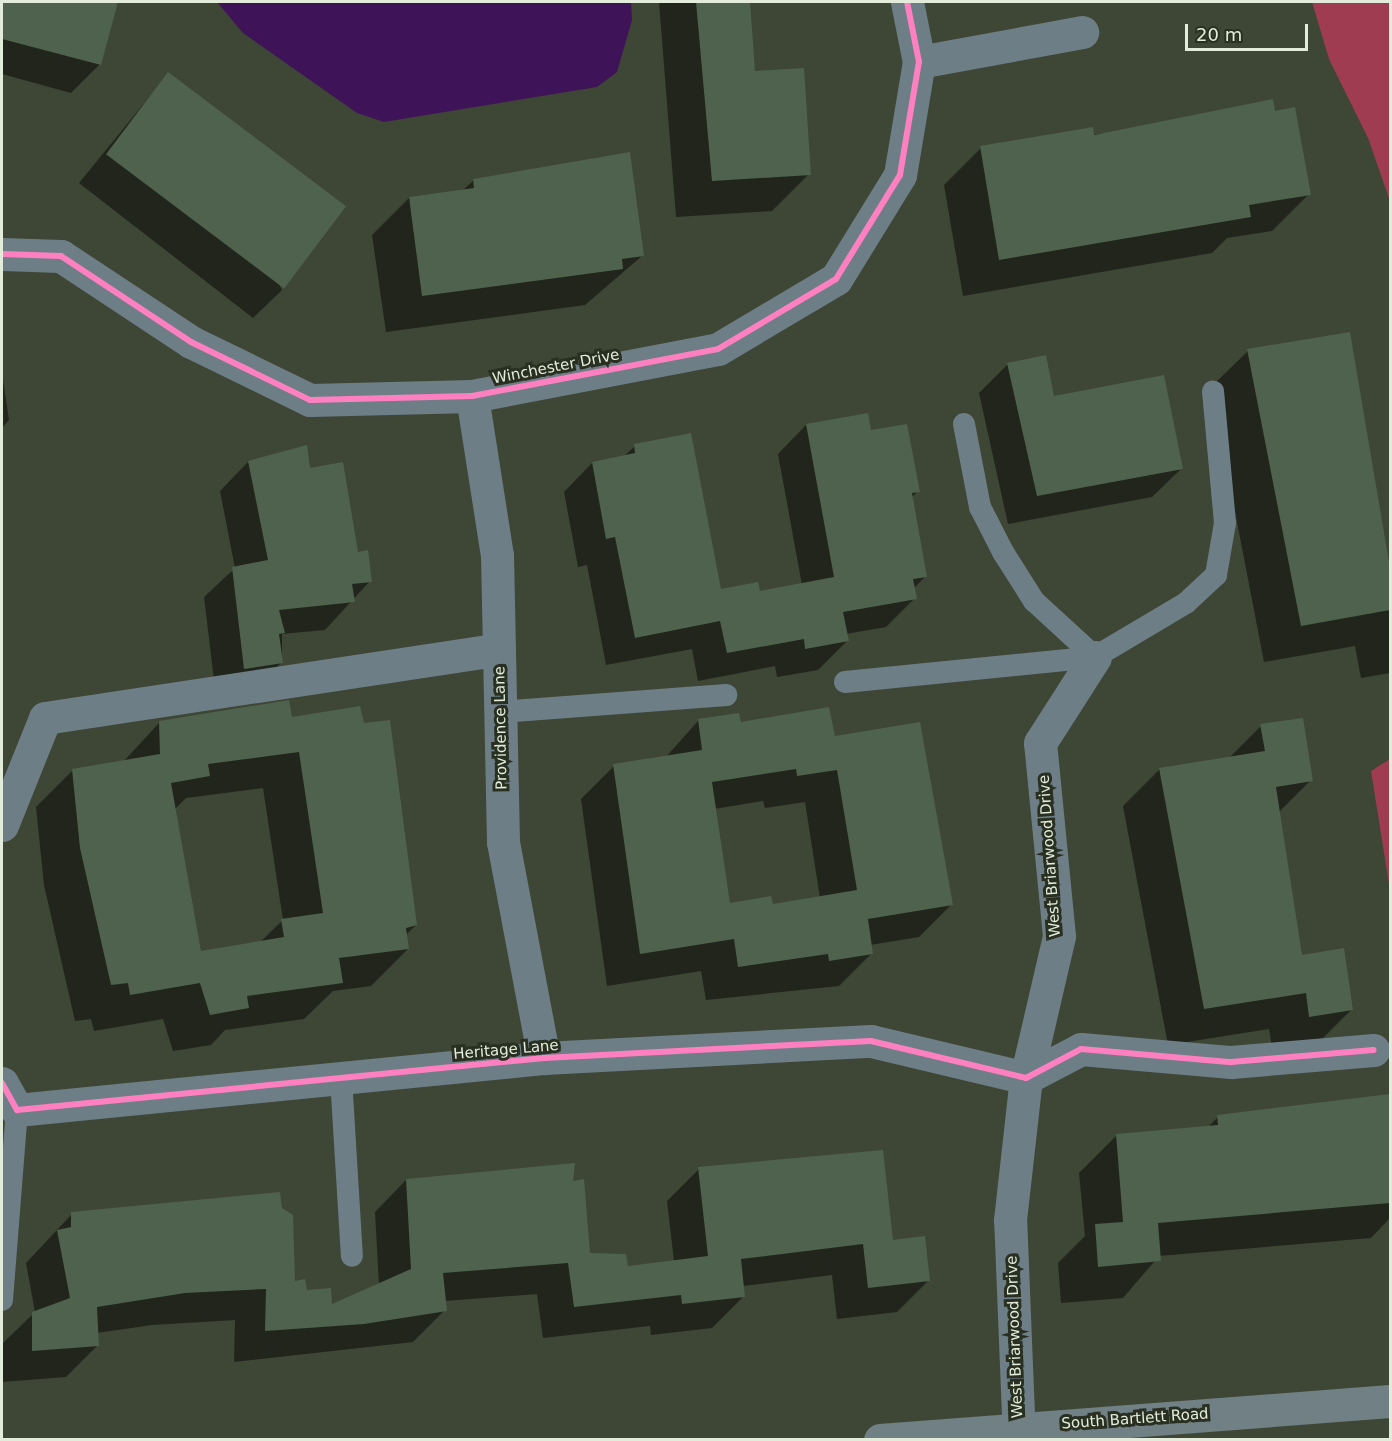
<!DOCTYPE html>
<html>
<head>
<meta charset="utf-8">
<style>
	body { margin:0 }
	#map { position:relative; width:1392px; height:1441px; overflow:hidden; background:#3e4635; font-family:"DejaVu Sans",sans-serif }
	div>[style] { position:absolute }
	.green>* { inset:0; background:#a03c52 }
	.water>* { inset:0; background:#3f1358 }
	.shadow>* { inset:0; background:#0007 }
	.building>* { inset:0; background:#4f624e; transform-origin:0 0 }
	.service>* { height:22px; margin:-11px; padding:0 11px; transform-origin:11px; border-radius:11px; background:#6e7e87 }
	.minor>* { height:33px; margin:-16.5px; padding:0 16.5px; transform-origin:16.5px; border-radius:16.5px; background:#6e7e87 }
	.secondary>* { height:33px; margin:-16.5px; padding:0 16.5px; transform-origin:16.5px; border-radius:16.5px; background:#718085 }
	.cycleway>* { height:6px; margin:-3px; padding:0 3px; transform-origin:3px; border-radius:3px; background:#ff80c0 }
	span { translate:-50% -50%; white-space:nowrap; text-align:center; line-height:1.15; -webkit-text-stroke:6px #293022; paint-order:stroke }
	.street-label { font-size:15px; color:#e3ecda }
	.frame { position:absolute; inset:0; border:3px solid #e3ecda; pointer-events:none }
	.scale { position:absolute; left:1185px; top:24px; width:123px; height:27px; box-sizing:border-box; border:3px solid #e3ecda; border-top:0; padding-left:8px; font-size:18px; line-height:21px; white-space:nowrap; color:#e3ecda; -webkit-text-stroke:4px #293022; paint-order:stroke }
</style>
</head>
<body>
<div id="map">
	<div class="green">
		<div style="clip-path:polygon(1312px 2px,1390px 2px,1390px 201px,1368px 138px,1329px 59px)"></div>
		<div style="clip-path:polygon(1390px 759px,1390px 884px,1389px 884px,1371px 771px)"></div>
	</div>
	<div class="water">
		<div style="clip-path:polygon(217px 2px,631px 2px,632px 20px,617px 72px,597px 87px,384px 122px,357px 113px,243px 33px)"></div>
	</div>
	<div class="shadow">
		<div style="clip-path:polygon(2px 2px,116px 2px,100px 64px,71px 93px,2px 74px)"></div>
		<div style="clip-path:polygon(659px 2px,770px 2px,749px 3px,753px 73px,809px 174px,772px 211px,676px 217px)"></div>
		<div style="clip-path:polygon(168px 74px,282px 290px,253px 318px,79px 183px)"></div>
		<div style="clip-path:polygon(1274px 113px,1309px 194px,1272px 231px,1227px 238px,1212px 253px,963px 296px,944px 185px,981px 148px)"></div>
		<div style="clip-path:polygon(474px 180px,643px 255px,585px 305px,386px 332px,372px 235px,409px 198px,462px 191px)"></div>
		<div style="clip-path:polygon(1348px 334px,1390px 577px,1390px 673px,1361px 678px,1355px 646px,1264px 662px,1211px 387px,1248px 351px)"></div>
		<div style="clip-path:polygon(1008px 364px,1053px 398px,1181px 469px,1152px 497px,1008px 524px,979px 393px)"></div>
		<div style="clip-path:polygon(2px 373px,9px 420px,2px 428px)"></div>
		<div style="clip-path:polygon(806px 425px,870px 432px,918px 491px,911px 498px,925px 577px,913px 589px,915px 598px,886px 627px,846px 634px,847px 641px,818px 670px,777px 677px,775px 666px,698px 681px,692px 649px,606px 665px,587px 565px,578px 567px,564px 492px,592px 463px,623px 457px,635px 446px,719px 591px,759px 593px,802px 585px,778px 454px)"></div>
		<div style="clip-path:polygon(248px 462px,309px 470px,370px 581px,325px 630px,282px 634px,282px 662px,253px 691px,216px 697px,204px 597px,235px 568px,220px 491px)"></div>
		<div style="clip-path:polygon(evenodd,290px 719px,416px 925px,406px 935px,408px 949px,371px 986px,333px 991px,304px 1019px,225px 1030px,211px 1045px,173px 1051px,163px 1019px,94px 1031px,91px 1019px,75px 1021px,44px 885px,36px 807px,73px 770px,123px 762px,160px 722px,290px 719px,263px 788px,283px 920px,259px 943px,200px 953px,174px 810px,186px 798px,263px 788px)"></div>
		<div style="clip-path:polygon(evenodd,698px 721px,833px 738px,952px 904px,919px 937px,870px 945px,872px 953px,839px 986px,706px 1000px,701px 971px,607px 986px,581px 799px,614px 766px,666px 757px,698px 721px,763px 801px,765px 808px,805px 802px,820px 898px,771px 906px,729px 904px,714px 809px,763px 801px)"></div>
		<div style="clip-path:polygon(1261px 726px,1311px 780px,1278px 813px,1301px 957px,1352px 1009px,1315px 1046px,1273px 1053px,1269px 1029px,1168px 1045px,1123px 806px,1160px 769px,1228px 759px)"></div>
		<div style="clip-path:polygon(1390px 1095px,1390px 1218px,1371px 1238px,1159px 1256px,1123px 1298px,1061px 1303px,1058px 1263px,1085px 1236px,1079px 1173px,1116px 1136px,1207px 1128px,1218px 1117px)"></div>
		<div style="clip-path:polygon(699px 1169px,892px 1241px,929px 1280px,897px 1312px,837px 1319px,832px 1275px,743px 1286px,744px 1296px,712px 1328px,651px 1335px,650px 1326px,543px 1338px,537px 1294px,444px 1301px,445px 1310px,413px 1342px,234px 1362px,235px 1320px,152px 1325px,97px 1333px,98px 1345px,66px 1377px,2px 1382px,2px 1344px,35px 1312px,26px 1263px,72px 1214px,293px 1283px,330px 1307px,379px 1285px,375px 1212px,406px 1180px,571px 1183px,588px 1254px,627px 1267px,674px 1261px,667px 1201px)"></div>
	</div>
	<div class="building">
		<div style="clip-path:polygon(2px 2px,118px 2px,101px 65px,2px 39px)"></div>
		<div style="clip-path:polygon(696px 2px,750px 2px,755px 71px,804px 68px,811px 175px,712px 181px)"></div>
		<div style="left:168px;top:72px;width:223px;height:103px;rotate:37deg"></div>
		<div style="clip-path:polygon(1273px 99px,1275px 111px,1295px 107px,1311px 195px,1249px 205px,1251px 217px,999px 260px,980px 146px,1093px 127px,1094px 135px)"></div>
		<div style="clip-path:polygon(630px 152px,644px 256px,622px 259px,623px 269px,422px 296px,409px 197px,474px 188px,473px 179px)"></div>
		<div style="clip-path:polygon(1350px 332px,1390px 568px,1390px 610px,1301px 626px,1247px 349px)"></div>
		<div style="clip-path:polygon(1046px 355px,1054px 396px,1164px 375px,1183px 469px,1037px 496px,1007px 363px)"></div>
		<div style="clip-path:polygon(868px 413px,871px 430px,907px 424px,920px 492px,912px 493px,927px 577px,913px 579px,917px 599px,843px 612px,849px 641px,805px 649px,804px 639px,727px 653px,720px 621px,635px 638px,615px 537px,606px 539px,592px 462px,635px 453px,634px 444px,691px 433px,721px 589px,758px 582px,760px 591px,834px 577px,806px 424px)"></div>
		<div style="clip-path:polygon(307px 445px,310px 468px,343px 462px,358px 552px,368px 550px,372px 582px,352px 584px,355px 602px,279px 610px,285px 633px,279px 634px,283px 663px,244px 669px,232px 567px,268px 560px,248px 461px)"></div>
		<div style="clip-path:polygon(evenodd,289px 700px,292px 717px,360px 706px,364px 723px,390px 720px,417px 925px,406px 928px,409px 949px,339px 958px,343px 983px,247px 996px,249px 1008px,210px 1015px,200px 983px,130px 995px,128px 983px,111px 985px,80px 848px,72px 769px,160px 754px,159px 721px,289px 700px,299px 752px,323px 913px,281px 919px,284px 937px,201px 951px,171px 783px,210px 776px,208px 764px,299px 752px)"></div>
		<div style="clip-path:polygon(evenodd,829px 707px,835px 736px,920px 722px,953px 905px,868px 919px,873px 954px,829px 961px,828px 954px,738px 967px,734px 939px,640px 954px,613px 764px,702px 750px,698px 719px,739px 713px,741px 722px,829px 707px,796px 769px,797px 776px,837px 770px,857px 890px,773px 904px,771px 896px,730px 903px,712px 782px,796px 769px)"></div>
		<div style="clip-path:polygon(1303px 718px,1313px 781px,1276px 787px,1302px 955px,1344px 948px,1353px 1010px,1309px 1017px,1306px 993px,1204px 1009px,1159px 768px,1265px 751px,1260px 724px)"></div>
		<div style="clip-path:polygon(1390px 1094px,1390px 1203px,1158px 1223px,1161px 1261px,1098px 1267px,1095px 1224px,1123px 1222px,1116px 1134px,1218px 1125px,1217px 1115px)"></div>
		<div style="clip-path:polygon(883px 1150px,893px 1240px,925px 1236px,930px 1281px,868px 1288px,863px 1244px,741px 1259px,745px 1297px,682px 1304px,681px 1295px,574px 1307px,568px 1263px,443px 1273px,447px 1311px,364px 1324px,265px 1331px,266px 1289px,185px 1293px,97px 1307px,99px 1346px,32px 1351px,32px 1312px,70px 1298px,57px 1230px,71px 1227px,71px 1212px,280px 1192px,282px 1208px,293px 1215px,295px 1281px,305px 1279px,307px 1290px,331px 1288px,332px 1304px,411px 1269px,406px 1179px,575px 1163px,573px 1181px,584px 1179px,590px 1253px,626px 1254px,628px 1266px,708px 1256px,698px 1167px)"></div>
	</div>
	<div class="service">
		<div style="left:964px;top:424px;width:85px;rotate:79.1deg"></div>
		<div style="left:980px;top:507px;width:51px;rotate:62.9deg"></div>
		<div style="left:1003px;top:552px;width:58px;rotate:57.7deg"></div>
		<div style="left:1034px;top:601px;width:83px;rotate:42.6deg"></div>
		<div style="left:845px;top:682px;width:251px;rotate:-5.7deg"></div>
		<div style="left:1095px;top:657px;width:106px;rotate:-30.7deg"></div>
		<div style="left:1186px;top:603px;width:41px;rotate:-43deg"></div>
		<div style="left:1216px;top:575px;width:53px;rotate:-80.2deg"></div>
		<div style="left:1225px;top:523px;width:132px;rotate:-95.2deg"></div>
		<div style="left:500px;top:712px;width:227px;rotate:-4.3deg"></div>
		<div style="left:341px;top:1078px;width:178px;rotate:86.5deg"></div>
		<div style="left:2px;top:1300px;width:191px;rotate:-85.5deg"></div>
	</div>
	<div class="minor">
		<div style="left:919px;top:62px;width:166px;rotate:-10.4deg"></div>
		<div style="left:2px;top:254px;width:59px;rotate:1.9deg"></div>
		<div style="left:61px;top:256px;width:156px;rotate:33.5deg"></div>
		<div style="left:191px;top:342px;width:132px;rotate:26deg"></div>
		<div style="left:310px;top:400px;width:162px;rotate:-1.4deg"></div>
		<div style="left:472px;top:396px;width:250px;rotate:-10.8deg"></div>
		<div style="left:718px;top:349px;width:137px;rotate:-30.7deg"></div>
		<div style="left:836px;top:279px;width:122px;rotate:-58.4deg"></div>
		<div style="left:900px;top:175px;width:115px;rotate:-80.5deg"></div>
		<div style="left:919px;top:62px;width:61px;rotate:-101.3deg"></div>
		<div style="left:472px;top:396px;width:161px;rotate:81.1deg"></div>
		<div style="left:497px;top:555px;width:287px;rotate:88.8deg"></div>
		<div style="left:503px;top:842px;width:220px;rotate:79.3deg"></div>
		<div style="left:2px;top:825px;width:115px;rotate:-68.1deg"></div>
		<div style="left:45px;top:718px;width:459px;rotate:-8.6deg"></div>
		<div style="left:2px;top:1083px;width:31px;rotate:61deg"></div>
		<div style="left:17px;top:1110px;width:530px;rotate:-5.64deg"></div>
		<div style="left:544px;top:1058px;width:327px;rotate:-3deg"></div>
		<div style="left:871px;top:1041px;width:159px;rotate:13.4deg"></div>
		<div style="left:1026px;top:1078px;width:62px;rotate:-27.8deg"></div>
		<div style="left:1081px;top:1049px;width:151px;rotate:5deg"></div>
		<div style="left:1231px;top:1062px;width:143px;rotate:-4.8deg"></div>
		<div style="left:1019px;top:1440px;width:220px;rotate:-92.3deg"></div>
		<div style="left:1010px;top:1220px;width:143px;rotate:-83.6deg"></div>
		<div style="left:1026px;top:1078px;width:146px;rotate:-76.9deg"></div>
		<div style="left:1059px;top:936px;width:194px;rotate:-95.6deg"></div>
		<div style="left:1040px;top:743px;width:102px;rotate:-57.4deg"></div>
	</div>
	<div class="secondary">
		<div style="left:880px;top:1440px;width:511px;rotate:-4.37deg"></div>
	</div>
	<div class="cycleway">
		<div style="left:2px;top:254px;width:59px;rotate:1.9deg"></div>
		<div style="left:61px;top:256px;width:156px;rotate:33.5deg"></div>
		<div style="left:191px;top:342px;width:132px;rotate:26deg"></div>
		<div style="left:310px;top:400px;width:162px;rotate:-1.4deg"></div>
		<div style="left:472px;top:396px;width:250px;rotate:-10.8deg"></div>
		<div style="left:718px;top:349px;width:137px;rotate:-30.7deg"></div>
		<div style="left:836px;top:279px;width:122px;rotate:-58.4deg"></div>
		<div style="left:900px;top:175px;width:115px;rotate:-80.5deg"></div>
		<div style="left:919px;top:62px;width:61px;rotate:-101.3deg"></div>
		<div style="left:2px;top:1083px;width:31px;rotate:61deg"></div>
		<div style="left:17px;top:1110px;width:530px;rotate:-5.64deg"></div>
		<div style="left:544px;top:1058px;width:327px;rotate:-3deg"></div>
		<div style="left:871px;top:1041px;width:159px;rotate:13.4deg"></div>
		<div style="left:1026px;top:1078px;width:62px;rotate:-27.8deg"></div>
		<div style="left:1081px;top:1049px;width:151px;rotate:5deg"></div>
		<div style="left:1231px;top:1062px;width:143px;rotate:-4.8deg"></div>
	</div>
	<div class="street-label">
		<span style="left:556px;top:367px;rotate:-11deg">Winchester Drive</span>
		<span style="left:501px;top:728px;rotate:-91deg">Providence Lane</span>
		<span style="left:1050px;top:856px;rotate:-94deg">West Briarwood Drive</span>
		<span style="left:506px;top:1050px;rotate:-5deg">Heritage Lane</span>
		<span style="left:1015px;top:1337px;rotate:-92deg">West Briarwood Drive</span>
		<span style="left:1135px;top:1419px;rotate:-4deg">South Bartlett Road</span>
	</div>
	<div class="frame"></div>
	<div class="scale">20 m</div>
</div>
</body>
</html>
